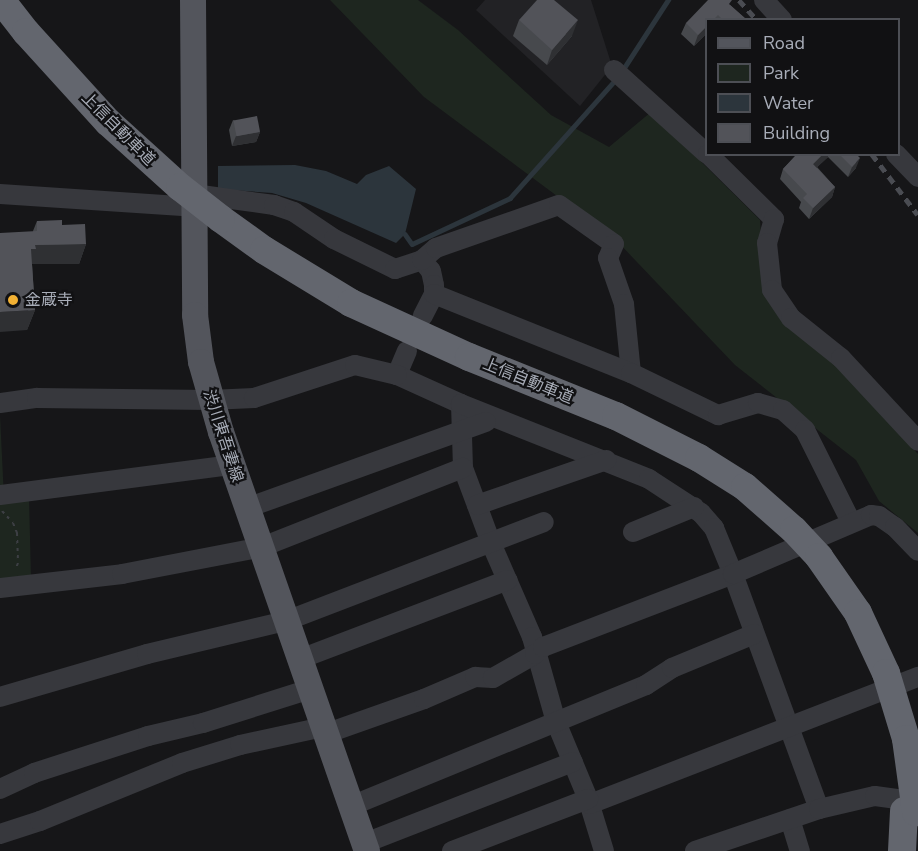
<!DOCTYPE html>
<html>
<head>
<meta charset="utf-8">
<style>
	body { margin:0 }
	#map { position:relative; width:918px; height:851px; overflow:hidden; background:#161618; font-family:"Nunito Sans","Noto Sans JP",sans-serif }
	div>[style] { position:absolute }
	.built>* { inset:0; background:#222225 }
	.green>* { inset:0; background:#1e261f }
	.water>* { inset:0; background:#2c353c }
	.stream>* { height:4.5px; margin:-2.25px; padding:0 2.25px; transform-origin:2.25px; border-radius:2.25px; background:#2c353c }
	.path>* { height:2px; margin-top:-1px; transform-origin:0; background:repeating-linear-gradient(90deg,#3d3f44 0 3px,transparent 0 7.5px) }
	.minor>* { height:20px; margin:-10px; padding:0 10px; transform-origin:10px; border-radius:10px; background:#37383d }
	.major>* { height:26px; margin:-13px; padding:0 13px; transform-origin:13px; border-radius:13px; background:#53555c }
	.highway>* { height:28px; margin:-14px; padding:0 14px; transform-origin:14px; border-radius:14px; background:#63666e }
	.rail>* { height:4.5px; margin-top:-2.25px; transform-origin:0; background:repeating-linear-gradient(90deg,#4a4c52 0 8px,transparent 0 14px) }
	.highway-bridge>* { height:28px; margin:-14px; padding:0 14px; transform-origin:14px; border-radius:14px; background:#63666e }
	.wall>* { inset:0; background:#47494d }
	.shaded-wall>* { inset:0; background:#2f3033 }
	.building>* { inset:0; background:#525359; transform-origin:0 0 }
	.dots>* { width:16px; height:16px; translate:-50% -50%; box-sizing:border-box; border:3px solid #111113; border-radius:50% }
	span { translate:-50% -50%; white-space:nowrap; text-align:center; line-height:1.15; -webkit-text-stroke:4.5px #111113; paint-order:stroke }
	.street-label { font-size:16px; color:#a8adb8 }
	.poi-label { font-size:16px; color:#a8adb8 }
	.left { translate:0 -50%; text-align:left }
	.legend { position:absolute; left:705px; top:18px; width:195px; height:138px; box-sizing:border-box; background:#111113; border:2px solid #4d4f55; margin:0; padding:8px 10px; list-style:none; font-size:18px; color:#a8adb8 }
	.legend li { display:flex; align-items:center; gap:12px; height:30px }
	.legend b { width:30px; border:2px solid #4d4f55 }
</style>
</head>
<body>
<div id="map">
	<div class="built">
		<div style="clip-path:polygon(485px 0,591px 0,612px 66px,580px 106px,476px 10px)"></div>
	</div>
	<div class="green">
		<div style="clip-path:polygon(330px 0,418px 0,458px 30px,551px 115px,609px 147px,651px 112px,760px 220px,764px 285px,918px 454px,918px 533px,879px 501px,856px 460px,735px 365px,616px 240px,424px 97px)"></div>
		<div style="clip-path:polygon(0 415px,4px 498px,29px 496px,31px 578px,0 583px)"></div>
	</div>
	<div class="water">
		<div style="clip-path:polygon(295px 165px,326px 171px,357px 184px,366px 175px,389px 166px,416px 189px,405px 234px,396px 243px,306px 203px,272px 193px,218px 189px,218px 166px)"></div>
	</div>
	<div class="stream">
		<div style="left:622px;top:71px;width:85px;rotate:-57.1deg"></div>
		<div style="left:405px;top:234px;width:12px;rotate:55deg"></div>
		<div style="left:412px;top:244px;width:108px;rotate:-25.1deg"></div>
		<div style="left:510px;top:198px;width:161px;rotate:-48.3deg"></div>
	</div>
	<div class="path">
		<div style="left:2px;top:511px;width:16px;rotate:47deg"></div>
		<div style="left:13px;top:523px;width:11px;rotate:68deg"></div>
		<div style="left:17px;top:533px;width:30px;rotate:88deg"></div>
		<div style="left:18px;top:563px;width:5px;rotate:112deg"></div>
	</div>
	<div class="minor">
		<div style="left:764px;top:0;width:27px;rotate:48deg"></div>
		<div style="left:614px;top:70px;width:124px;rotate:42.1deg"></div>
		<div style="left:708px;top:154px;width:93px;rotate:44.6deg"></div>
		<div style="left:774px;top:219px;width:25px;rotate:106deg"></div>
		<div style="left:767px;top:243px;width:47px;rotate:83.9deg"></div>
		<div style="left:772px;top:290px;width:34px;rotate:56deg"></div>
		<div style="left:791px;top:318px;width:64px;rotate:38.7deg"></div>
		<div style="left:841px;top:358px;width:113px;rotate:47.1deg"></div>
		<div style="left:896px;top:154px;width:32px;rotate:46deg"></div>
		<div style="left:0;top:194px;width:194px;rotate:3.8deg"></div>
		<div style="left:194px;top:194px;width:81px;rotate:7.8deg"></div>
		<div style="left:274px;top:205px;width:21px;rotate:19deg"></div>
		<div style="left:294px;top:212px;width:48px;rotate:34deg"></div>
		<div style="left:334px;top:239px;width:68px;rotate:26.2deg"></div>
		<div style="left:395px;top:269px;width:28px;rotate:-18deg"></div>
		<div style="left:422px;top:260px;width:14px;rotate:51deg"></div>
		<div style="left:431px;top:271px;width:14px;rotate:78deg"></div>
		<div style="left:434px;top:285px;width:9px;rotate:90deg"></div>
		<div style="left:434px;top:294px;width:25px;rotate:117deg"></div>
		<div style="left:422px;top:260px;width:18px;rotate:-41deg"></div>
		<div style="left:436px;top:248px;width:130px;rotate:-19.3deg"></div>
		<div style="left:559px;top:205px;width:67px;rotate:35.3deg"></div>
		<div style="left:614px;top:244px;width:15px;rotate:113deg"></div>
		<div style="left:608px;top:258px;width:49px;rotate:70.8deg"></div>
		<div style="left:624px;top:304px;width:69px;rotate:84.2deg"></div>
		<div style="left:434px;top:294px;width:212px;rotate:21.9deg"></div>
		<div style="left:631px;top:373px;width:97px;rotate:25.8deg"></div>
		<div style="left:718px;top:415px;width:42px;rotate:-16.7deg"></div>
		<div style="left:758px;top:403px;width:26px;rotate:16deg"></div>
		<div style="left:783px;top:410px;width:30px;rotate:42deg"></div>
		<div style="left:805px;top:430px;width:103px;rotate:63.4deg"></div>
		<div style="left:407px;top:351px;width:26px;rotate:113deg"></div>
		<div style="left:397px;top:375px;width:70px;rotate:24.4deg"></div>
		<div style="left:461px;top:404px;width:64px;rotate:88.2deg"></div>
		<div style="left:463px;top:468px;width:80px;rotate:69.5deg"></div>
		<div style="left:491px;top:543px;width:103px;rotate:66.4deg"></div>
		<div style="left:532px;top:637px;width:88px;rotate:74.2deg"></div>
		<div style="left:556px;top:722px;width:83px;rotate:67.4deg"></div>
		<div style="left:588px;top:799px;width:54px;rotate:72.9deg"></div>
		<div style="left:0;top:403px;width:37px;rotate:-8deg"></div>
		<div style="left:37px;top:398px;width:173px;rotate:0.7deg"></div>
		<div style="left:210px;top:400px;width:44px;rotate:-2.6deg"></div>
		<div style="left:254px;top:398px;width:106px;rotate:-18.1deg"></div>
		<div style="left:355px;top:365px;width:43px;rotate:13.4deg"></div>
		<div style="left:461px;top:404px;width:202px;rotate:21.7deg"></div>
		<div style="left:649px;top:479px;width:62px;rotate:33.2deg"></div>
		<div style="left:701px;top:513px;width:20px;rotate:49deg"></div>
		<div style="left:714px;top:528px;width:50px;rotate:67.6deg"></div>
		<div style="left:733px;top:574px;width:250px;rotate:69.9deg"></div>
		<div style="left:0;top:495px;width:234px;rotate:-7.4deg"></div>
		<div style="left:477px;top:505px;width:137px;rotate:-19.2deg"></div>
		<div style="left:247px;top:508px;width:254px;rotate:-19.8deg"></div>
		<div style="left:633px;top:532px;width:66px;rotate:-22.3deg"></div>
		<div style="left:0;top:588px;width:123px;rotate:-6.5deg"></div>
		<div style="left:122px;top:574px;width:143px;rotate:-10.9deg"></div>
		<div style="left:262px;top:547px;width:216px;rotate:-21.5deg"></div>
		<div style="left:300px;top:659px;width:222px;rotate:-20.8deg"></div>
		<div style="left:0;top:697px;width:153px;rotate:-16.3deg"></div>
		<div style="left:147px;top:654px;width:143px;rotate:-13.4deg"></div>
		<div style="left:286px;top:621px;width:276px;rotate:-21deg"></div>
		<div style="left:325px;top:734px;width:105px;rotate:-19.5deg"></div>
		<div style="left:424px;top:699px;width:56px;rotate:-23.3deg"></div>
		<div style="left:475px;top:677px;width:18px;rotate:3deg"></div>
		<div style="left:493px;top:678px;width:48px;rotate:-29.7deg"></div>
		<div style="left:535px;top:654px;width:11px;rotate:-41deg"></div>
		<div style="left:543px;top:647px;width:204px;rotate:-21deg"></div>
		<div style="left:733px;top:574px;width:150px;rotate:-23.1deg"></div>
		<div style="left:871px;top:515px;width:8px;rotate:7deg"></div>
		<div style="left:879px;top:516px;width:19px;rotate:35deg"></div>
		<div style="left:895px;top:527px;width:33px;rotate:46deg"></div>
		<div style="left:0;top:789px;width:38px;rotate:-25deg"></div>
		<div style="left:34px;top:773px;width:120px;rotate:-18deg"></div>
		<div style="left:148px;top:736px;width:57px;rotate:-13.3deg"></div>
		<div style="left:203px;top:723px;width:112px;rotate:-17.6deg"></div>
		<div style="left:590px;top:804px;width:352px;rotate:-21.2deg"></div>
		<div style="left:351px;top:806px;width:319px;rotate:-22.3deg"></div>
		<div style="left:646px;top:685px;width:31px;rotate:-33deg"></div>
		<div style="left:672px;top:668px;width:89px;rotate:-22.5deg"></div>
		<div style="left:790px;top:819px;width:34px;rotate:73deg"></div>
		<div style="left:0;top:834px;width:42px;rotate:-18deg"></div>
		<div style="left:40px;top:821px;width:153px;rotate:-22.2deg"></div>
		<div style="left:182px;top:763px;width:61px;rotate:-17.2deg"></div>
		<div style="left:240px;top:745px;width:85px;rotate:-12.2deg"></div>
		<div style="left:365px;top:843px;width:223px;rotate:-21.3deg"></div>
		<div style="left:452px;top:851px;width:146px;rotate:-20.9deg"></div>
		<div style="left:695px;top:851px;width:131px;rotate:-18.7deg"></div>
		<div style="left:819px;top:809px;width:57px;rotate:-13.1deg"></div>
		<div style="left:875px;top:796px;width:43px;rotate:7.9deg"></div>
	</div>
	<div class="major">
		<div style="left:193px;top:0;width:315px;rotate:89.6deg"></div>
		<div style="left:195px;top:315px;width:47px;rotate:82.7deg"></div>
		<div style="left:201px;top:362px;width:73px;rotate:74.1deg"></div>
		<div style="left:221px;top:432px;width:444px;rotate:70.8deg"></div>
	</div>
	<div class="highway">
		<div style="left:1px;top:0;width:41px;rotate:52deg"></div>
		<div style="left:26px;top:32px;width:122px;rotate:47.7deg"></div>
		<div style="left:108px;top:122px;width:97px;rotate:42.1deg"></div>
		<div style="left:221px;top:219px;width:53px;rotate:35.8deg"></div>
		<div style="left:264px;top:250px;width:102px;rotate:31.3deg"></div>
		<div style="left:351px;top:303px;width:130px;rotate:24.6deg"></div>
		<div style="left:469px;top:357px;width:158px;rotate:21.9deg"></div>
		<div style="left:616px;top:416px;width:93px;rotate:26.8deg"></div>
		<div style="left:699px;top:458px;width:54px;rotate:32.2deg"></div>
		<div style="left:745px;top:487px;width:65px;rotate:41.3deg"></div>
		<div style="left:902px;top:851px;width:40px;rotate:-87.1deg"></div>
	</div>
	<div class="rail">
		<div style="left:739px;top:0;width:27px;rotate:48deg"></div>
		<div style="left:872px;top:154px;width:76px;rotate:53deg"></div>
	</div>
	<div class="highway-bridge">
		<div style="left:180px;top:187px;width:52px;rotate:38deg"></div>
		<div style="left:794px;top:530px;width:37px;rotate:47deg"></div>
		<div style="left:819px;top:557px;width:68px;rotate:55.1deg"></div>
		<div style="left:858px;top:613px;width:66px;rotate:65deg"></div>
		<div style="left:886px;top:673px;width:69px;rotate:73.1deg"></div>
		<div style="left:906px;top:739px;width:74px;rotate:82.2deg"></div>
	</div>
	<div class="wall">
		<div style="clip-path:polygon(730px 5px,747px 20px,706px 20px,706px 34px,694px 46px,681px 34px,686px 23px)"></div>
		<div style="clip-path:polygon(519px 20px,572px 36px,547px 65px,513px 36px)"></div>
		<div style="clip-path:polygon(233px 120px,260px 132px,256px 142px,232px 146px,229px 130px)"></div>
		<div style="clip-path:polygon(797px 154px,856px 154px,856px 168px,848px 177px,828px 157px,817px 167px,835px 187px,832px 197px,809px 219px,799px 208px,801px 202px,780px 179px,783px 169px)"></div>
		<div style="clip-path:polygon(37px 221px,62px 225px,86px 244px,79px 264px,32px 264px,35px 310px,27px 330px,33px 231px)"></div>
	</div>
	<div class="shaded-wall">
		<div style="clip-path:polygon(578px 20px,572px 36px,547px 65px,552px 50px)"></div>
		<div style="clip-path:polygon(706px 27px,706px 34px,694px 46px,698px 35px)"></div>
		<div style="clip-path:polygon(260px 132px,256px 142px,232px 146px,236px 136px)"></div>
		<div style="clip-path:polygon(823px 154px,828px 154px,828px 157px,810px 174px,813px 164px)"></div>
		<div style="clip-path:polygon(860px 158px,856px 168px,848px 177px,852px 167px)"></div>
		<div style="clip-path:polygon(835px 187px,832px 197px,809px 219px,813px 208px)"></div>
		<div style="clip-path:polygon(86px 244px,79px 264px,30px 264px,31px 249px,35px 245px)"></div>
		<div style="clip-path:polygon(35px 310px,27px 330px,0 332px,0 312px)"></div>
	</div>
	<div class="building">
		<div style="clip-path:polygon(537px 0,554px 0,578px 20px,552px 50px,519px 20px)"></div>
		<div style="clip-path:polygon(708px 0,732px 0,729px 4px,747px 20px,723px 20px,718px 15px,713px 20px,706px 20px,706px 27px,698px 35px,686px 23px)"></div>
		<div style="left:257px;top:116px;width:16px;height:24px;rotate:79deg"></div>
		<div style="clip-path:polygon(797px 154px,823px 154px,813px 164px,835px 187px,813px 208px,803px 198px,807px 194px,783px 169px)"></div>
		<div style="clip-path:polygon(839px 154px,856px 154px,860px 158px,852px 167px)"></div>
		<div style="clip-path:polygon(62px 220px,62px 225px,85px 224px,86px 244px,35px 245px,36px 249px,31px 249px,35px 310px,0 312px,0 233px,37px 231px,37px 221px)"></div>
	</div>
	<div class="dots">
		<div style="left:13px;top:300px;background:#f2b134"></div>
	</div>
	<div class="street-label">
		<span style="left:118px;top:129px;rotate:45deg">上信自動車道</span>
		<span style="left:528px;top:381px;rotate:22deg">上信自動車道</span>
		<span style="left:223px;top:436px;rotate:72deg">渋川東吾妻線</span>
	</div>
	<div class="poi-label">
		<span class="left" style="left:25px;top:300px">金蔵寺</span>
	</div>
	<ul class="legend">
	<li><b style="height:8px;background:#53555c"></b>Road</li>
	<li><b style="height:16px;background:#1e261f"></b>Park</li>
	<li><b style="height:16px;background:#2c353c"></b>Water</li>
	<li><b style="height:16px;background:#525359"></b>Building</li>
	</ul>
</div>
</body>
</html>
